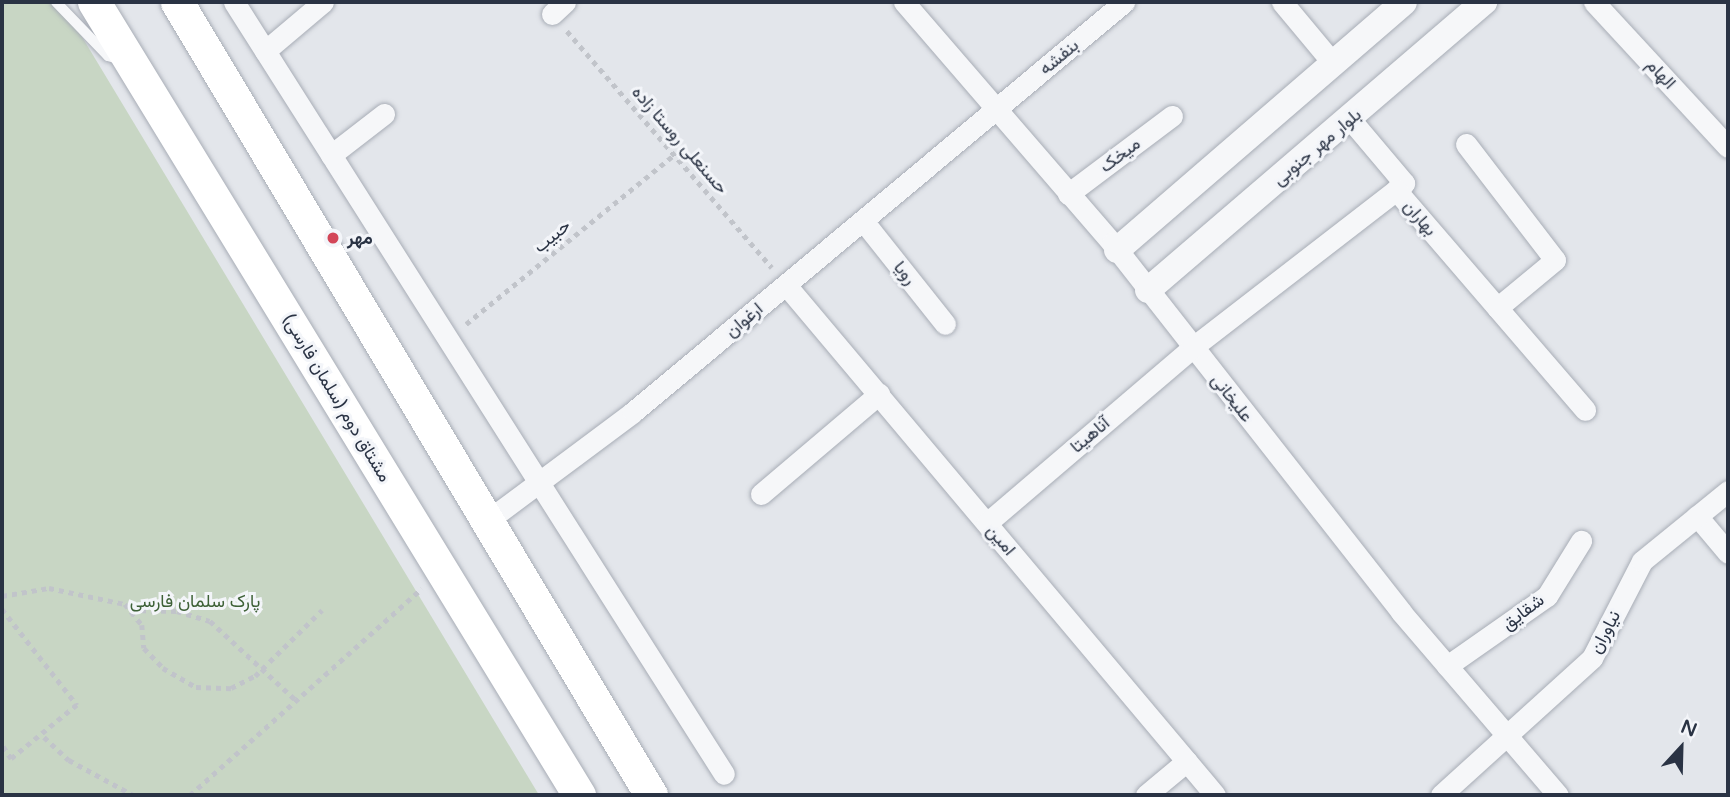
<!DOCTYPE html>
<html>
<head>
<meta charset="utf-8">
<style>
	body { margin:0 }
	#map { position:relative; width:1730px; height:797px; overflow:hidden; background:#e3e6eb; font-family:"Varela Round",Vazirmatn,sans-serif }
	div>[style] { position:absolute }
	.green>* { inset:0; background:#c8d6c4 }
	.path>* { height:4.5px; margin-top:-2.25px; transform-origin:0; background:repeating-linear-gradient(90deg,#c1c4ca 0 5px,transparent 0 10px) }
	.roads { filter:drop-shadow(0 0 2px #a8adb6) drop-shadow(0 0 2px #a8adb6) }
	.service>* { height:10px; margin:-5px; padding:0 5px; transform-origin:5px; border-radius:5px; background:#f6f7f9 }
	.minor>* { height:21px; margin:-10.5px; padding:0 10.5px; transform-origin:10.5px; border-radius:10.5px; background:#f6f7f9 }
	.tertiary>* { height:26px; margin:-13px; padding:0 13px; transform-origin:13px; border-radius:13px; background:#f6f7f9 }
	.primary>* { height:33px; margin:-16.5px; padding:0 16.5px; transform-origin:16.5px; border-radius:16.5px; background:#fff }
	.dots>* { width:19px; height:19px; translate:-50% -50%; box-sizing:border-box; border:4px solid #f3f5f9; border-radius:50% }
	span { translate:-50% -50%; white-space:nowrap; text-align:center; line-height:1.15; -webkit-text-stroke:6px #f3f5f9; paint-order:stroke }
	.street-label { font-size:18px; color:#2a3344 }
	.poi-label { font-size:18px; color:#2a3344; font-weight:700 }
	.left { translate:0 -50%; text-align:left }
	.park-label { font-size:18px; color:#3e6137 }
	.frame { position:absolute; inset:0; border:4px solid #2a3344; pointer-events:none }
	.north { position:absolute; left:1646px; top:713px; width:70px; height:70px; -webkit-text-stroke:5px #f3f5f9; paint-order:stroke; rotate:22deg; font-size:19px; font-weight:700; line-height:28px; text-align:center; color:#2a3344 }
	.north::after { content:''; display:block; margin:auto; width:24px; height:32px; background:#2a3344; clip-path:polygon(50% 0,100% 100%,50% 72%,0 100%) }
</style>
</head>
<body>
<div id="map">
	<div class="green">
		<div style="clip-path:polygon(2px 2px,61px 2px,539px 795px,2px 795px)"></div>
	</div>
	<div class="path">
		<div style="left:567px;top:31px;width:313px;rotate:49.1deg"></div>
		<div style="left:466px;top:324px;width:268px;rotate:-39.1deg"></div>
		<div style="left:2px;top:596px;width:48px;rotate:-9.7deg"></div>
		<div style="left:49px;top:588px;width:78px;rotate:11.9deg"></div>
		<div style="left:125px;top:604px;width:27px;rotate:51deg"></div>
		<div style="left:142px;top:625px;width:23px;rotate:85deg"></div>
		<div style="left:144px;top:648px;width:28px;rotate:46deg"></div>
		<div style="left:163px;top:668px;width:38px;rotate:30deg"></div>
		<div style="left:196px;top:687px;width:35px;rotate:2deg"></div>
		<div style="left:231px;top:688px;width:27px;rotate:-27deg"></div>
		<div style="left:255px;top:676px;width:94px;rotate:-44.6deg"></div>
		<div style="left:2px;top:609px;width:122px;rotate:52deg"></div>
		<div style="left:77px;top:705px;width:85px;rotate:140.7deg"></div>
		<div style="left:11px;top:759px;width:17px;rotate:-123deg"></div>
		<div style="left:131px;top:610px;width:46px;rotate:1.2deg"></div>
		<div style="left:177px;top:611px;width:34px;rotate:17deg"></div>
		<div style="left:210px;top:621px;width:118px;rotate:42.6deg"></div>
		<div style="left:44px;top:737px;width:34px;rotate:43deg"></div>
		<div style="left:69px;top:760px;width:73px;rotate:28.7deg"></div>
		<div style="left:190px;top:795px;width:310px;rotate:-41.7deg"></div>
	</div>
	<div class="roads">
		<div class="service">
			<div style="left:56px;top:2px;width:75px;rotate:46.1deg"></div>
			<div style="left:108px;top:56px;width:14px;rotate:17deg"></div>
		</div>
		<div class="minor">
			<div style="left:234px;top:2px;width:914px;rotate:57.6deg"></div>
			<div style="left:904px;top:2px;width:318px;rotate:49.2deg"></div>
			<div style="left:1112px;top:243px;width:469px;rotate:51.9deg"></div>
			<div style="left:1401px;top:612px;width:241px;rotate:49.4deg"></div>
			<div style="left:1282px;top:2px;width:78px;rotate:50.2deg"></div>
			<div style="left:1594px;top:2px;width:197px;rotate:47.3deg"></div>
			<div style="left:552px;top:14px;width:18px;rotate:-43deg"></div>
			<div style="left:265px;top:51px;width:76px;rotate:-40.2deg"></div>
			<div style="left:1350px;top:119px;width:84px;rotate:49.8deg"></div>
			<div style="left:1404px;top:183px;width:11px;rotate:139deg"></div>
			<div style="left:1466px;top:144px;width:146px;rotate:52.5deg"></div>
			<div style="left:1555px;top:260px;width:75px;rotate:140.4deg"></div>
			<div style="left:331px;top:155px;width:67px;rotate:-37.7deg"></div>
			<div style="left:1068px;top:194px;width:130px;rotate:-36.9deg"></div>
			<div style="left:864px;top:222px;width:130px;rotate:51.5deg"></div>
			<div style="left:786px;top:285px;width:666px;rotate:49.93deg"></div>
			<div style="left:761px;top:494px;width:155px;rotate:-40.3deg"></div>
			<div style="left:1697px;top:516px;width:48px;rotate:50deg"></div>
			<div style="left:487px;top:521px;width:182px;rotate:-36.7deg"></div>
			<div style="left:633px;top:412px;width:640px;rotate:-39.86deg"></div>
			<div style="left:987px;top:523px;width:271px;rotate:-40.5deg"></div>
			<div style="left:1193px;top:347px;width:257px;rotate:-37.7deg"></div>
			<div style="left:1396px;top:190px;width:290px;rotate:49.3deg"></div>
			<div style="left:1447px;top:666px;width:122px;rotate:-35deg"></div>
			<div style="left:1547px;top:596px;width:65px;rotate:-58.3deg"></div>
			<div style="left:1146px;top:795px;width:53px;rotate:-39.7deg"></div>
			<div style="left:1441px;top:795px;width:204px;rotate:-42.2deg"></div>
			<div style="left:1592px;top:658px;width:109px;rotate:-62.7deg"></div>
			<div style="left:1642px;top:561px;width:111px;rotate:-39.1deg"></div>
		</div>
		<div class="tertiary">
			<div style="left:1117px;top:250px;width:379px;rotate:-40.8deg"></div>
			<div style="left:1148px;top:290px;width:443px;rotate:-40.6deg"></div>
		</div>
		<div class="primary">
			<div style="left:94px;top:2px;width:930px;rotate:58.55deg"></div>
			<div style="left:177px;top:2px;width:924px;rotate:59.13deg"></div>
		</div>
	</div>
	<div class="dots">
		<div style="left:333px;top:238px;background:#d34658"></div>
	</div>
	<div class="street-label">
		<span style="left:1059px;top:57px;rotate:-40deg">بنفشه</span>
		<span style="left:1661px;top:74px;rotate:47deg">الهام</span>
		<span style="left:680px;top:140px;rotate:49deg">حسنعلی روستا زاده</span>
		<span style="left:1317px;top:147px;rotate:-40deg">بلوار مهر جنوبی</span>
		<span style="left:1120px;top:155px;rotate:-37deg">میخک</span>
		<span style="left:1420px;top:218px;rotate:49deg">بهاران</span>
		<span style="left:552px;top:236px;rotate:-39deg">حبیب</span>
		<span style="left:905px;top:273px;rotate:51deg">رویا</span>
		<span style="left:744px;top:320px;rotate:-40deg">ارغوان</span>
		<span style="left:337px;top:398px;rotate:59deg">مشتاق دوم (سلمان فارسی)</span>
		<span style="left:1232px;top:398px;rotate:52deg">علیخانی</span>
		<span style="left:1090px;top:435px;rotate:-40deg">آناهیتا</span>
		<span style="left:1001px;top:540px;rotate:50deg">امین</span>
		<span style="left:1523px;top:612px;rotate:-37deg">شقایق</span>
		<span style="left:1605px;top:632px;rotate:-62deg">نیاوران</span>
	</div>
	<div class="poi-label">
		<span class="left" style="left:347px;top:238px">مهر</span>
	</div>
	<div class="park-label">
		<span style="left:195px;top:601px">پارک سلمان فارسی</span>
	</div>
	<div class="frame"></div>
	<div class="north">N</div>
</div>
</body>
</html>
